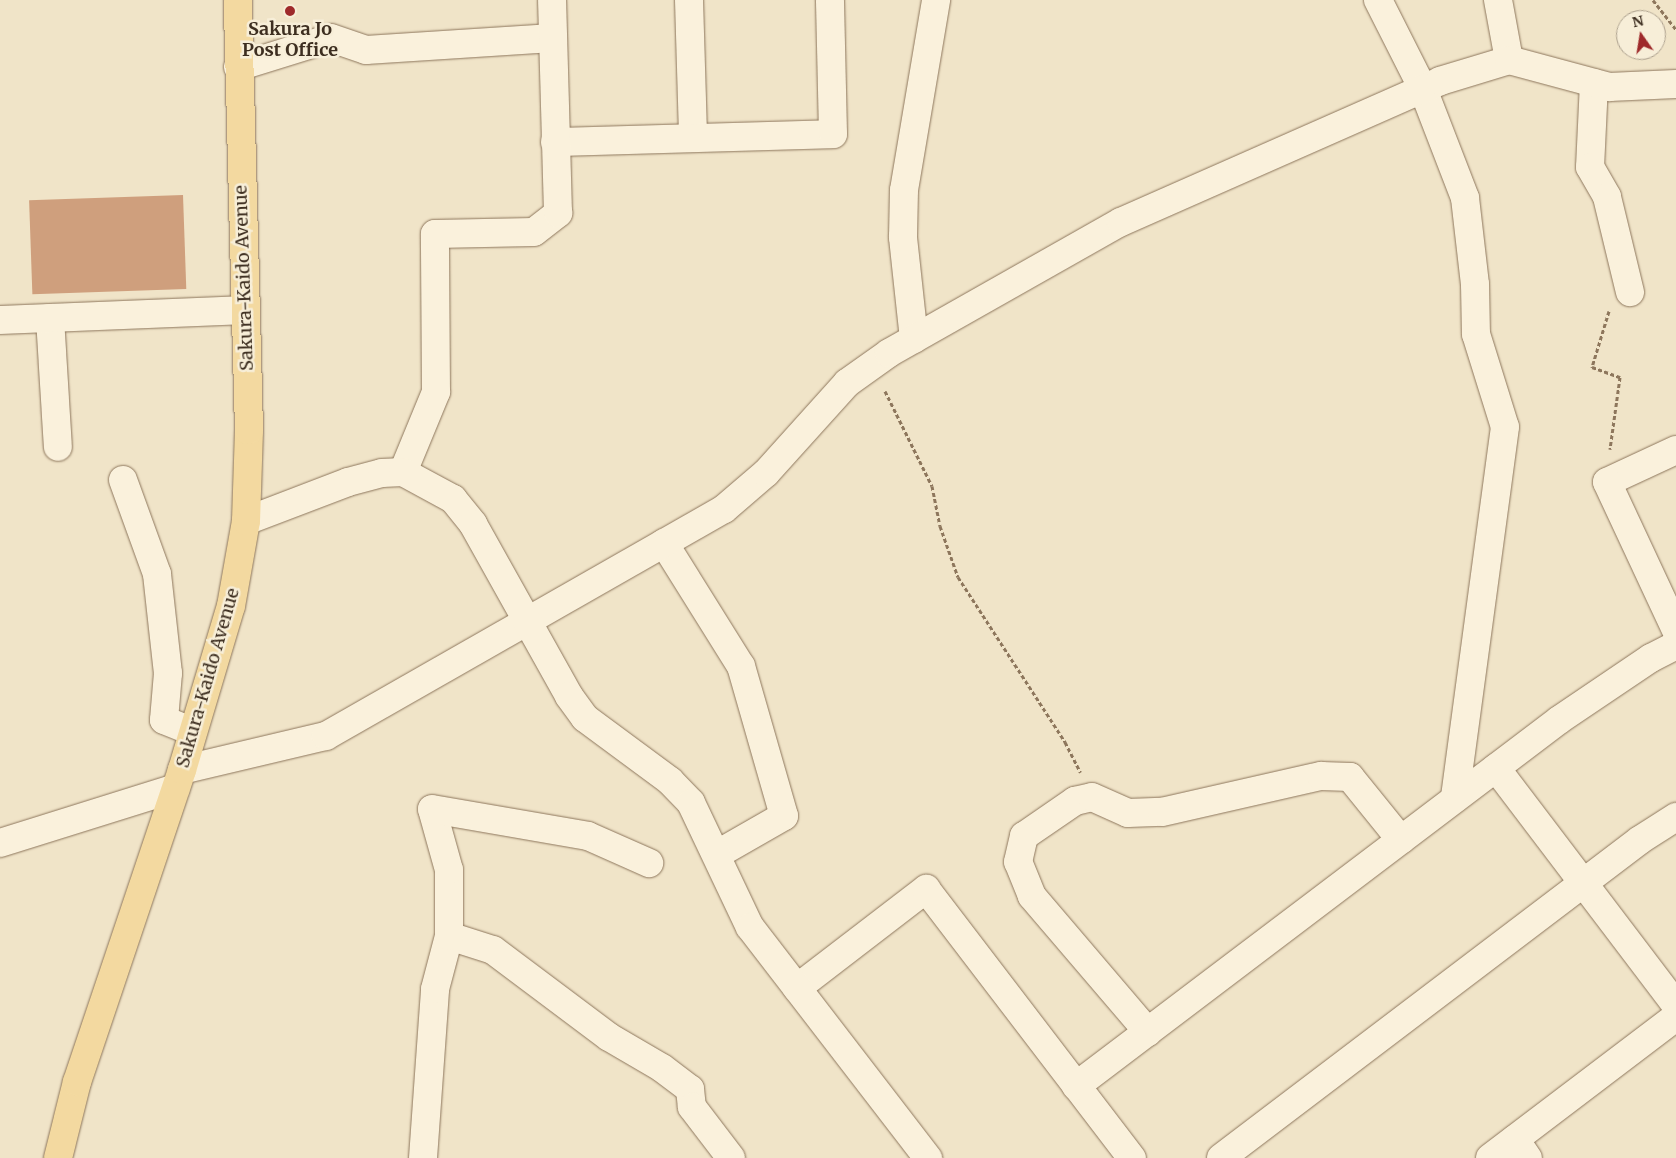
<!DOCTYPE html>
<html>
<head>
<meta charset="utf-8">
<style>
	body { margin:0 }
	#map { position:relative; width:1676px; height:1158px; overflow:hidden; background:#f0e4c8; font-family:Merriweather,serif }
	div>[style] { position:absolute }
	.building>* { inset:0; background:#cf9f7d; transform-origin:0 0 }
	.path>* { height:3px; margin-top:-1.5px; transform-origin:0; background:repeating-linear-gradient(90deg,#8d765c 0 4px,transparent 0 6.5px) }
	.roads { filter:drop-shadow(0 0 1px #8d765c) drop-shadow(0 0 1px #8d765c) }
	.street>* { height:28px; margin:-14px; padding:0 14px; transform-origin:14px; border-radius:14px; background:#faf1dc }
	.secondary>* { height:28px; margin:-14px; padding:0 14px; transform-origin:14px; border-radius:14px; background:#faf1dc }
	.primary>* { height:28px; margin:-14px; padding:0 14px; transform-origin:14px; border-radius:14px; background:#f3d9a0 }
	.dots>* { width:14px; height:14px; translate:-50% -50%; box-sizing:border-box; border:2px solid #f7eed8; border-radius:50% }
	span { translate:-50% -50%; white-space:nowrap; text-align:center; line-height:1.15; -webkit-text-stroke:5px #f7eed8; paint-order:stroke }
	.poi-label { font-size:18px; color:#3d2e20; font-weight:700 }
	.street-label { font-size:18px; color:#3d2e20 }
	.north { position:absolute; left:1616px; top:10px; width:50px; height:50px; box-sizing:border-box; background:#f7eed8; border:1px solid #ada18e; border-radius:50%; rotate:347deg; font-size:14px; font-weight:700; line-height:20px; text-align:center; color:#3d2e20 }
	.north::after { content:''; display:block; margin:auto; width:18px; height:22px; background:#9e2a2b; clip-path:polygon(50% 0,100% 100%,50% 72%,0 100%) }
</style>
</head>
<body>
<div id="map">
	<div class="building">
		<div style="left:183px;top:195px;width:94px;height:154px;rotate:88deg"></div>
	</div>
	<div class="path">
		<div style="left:1653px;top:0;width:37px;rotate:52deg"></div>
		<div style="left:1609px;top:311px;width:59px;rotate:106.9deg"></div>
		<div style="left:1592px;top:367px;width:30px;rotate:20deg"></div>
		<div style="left:1620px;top:377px;width:73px;rotate:97.9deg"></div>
		<div style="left:885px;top:391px;width:106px;rotate:63.7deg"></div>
		<div style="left:932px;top:486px;width:41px;rotate:78.7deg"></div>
		<div style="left:940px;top:526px;width:54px;rotate:70.6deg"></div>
		<div style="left:958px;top:577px;width:197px;rotate:57deg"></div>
		<div style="left:1065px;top:742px;width:34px;rotate:63deg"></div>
	</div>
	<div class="roads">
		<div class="street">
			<div style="left:689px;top:0;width:138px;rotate:88.3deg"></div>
			<div style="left:1378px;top:0;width:100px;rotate:63.2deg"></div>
			<div style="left:1423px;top:89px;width:117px;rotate:68.9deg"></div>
			<div style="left:1465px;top:198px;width:87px;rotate:83.4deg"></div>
			<div style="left:1475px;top:284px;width:50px;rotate:88.9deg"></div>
			<div style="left:1476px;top:334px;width:97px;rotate:72.7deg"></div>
			<div style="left:1505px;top:427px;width:375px;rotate:97.7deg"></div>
			<div style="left:1498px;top:0;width:61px;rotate:79.6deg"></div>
			<div style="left:238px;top:67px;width:97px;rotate:-17.3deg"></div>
			<div style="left:331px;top:38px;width:37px;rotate:19deg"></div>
			<div style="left:366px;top:50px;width:187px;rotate:-3.7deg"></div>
			<div style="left:1594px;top:83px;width:84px;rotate:92.7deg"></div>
			<div style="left:1590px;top:167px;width:34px;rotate:60deg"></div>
			<div style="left:1607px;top:197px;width:98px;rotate:76.4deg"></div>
			<div style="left:555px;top:142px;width:278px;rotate:-1.6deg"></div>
			<div style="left:833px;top:134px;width:134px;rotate:-91.3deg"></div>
			<div style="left:50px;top:318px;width:129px;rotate:86.5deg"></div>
			<div style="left:0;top:320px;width:245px;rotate:-2.3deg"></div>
			<div style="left:914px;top:339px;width:103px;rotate:-96.2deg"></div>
			<div style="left:903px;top:237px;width:47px;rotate:-88.8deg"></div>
			<div style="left:904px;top:190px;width:193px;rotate:-80.4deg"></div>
			<div style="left:1676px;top:450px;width:76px;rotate:155.1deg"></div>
			<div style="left:1607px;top:482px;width:163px;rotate:65deg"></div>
			<div style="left:403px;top:472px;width:87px;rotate:-67.6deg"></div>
			<div style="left:436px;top:392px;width:158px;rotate:-90.4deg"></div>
			<div style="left:435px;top:234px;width:99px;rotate:-1.2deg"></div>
			<div style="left:534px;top:232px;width:31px;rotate:-38deg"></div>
			<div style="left:558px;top:213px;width:213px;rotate:-91.6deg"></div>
			<div style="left:123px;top:480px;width:100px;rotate:70.1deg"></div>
			<div style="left:157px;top:574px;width:100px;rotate:83.7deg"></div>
			<div style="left:168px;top:673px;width:47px;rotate:94.9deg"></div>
			<div style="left:164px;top:720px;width:31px;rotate:22deg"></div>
			<div style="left:664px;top:543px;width:145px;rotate:58deg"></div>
			<div style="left:741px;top:666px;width:156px;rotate:74deg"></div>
			<div style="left:784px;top:816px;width:78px;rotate:150.2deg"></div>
			<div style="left:1496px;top:768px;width:298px;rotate:52.8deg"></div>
			<div style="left:182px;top:770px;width:148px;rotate:-13.3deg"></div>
			<div style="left:326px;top:736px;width:458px;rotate:-29.7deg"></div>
			<div style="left:724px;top:509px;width:55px;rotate:-40.6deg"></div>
			<div style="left:766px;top:473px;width:121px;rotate:-48deg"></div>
			<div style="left:847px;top:383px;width:52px;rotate:-35.5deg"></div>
			<div style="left:889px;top:353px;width:266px;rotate:-29.5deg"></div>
			<div style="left:1121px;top:222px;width:349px;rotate:-23.8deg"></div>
			<div style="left:1440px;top:81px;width:72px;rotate:-16.9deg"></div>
			<div style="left:1509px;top:60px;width:104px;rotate:15.1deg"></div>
			<div style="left:1609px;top:87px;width:67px;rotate:-2.6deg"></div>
			<div style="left:0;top:843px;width:184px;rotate:-17.4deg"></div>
			<div style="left:449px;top:936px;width:46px;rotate:17.7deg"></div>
			<div style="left:493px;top:950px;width:145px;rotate:36.9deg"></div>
			<div style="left:609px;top:1037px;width:61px;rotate:30.3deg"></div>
			<div style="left:662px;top:1068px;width:35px;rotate:37deg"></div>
			<div style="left:690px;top:1089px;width:18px;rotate:84deg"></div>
			<div style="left:692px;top:1107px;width:64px;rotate:52.6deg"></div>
			<div style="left:797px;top:988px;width:163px;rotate:-37.5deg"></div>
			<div style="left:926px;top:889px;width:339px;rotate:52.6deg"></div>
			<div style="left:1148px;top:1032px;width:179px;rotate:-130.5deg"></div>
			<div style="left:1032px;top:896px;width:37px;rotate:-112deg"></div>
			<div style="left:1018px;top:862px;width:27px;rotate:-77deg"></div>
			<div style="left:1024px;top:836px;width:62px;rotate:-34.5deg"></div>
			<div style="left:1075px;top:801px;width:17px;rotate:-13deg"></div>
			<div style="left:1092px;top:797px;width:39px;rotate:24deg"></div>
			<div style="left:1128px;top:813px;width:34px;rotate:-2deg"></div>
			<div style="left:1162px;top:812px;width:163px;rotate:-12.8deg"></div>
			<div style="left:1321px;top:776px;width:29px;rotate:2deg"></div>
			<div style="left:1350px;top:777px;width:81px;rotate:51deg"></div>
			<div style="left:1076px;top:1086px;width:606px;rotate:-37.15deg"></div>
			<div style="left:1559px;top:720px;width:111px;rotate:-34deg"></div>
			<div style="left:1651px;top:658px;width:28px;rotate:-27deg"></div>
			<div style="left:1515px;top:1139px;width:23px;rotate:56deg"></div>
			<div style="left:423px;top:1158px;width:169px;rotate:-85.9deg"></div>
			<div style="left:435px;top:989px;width:55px;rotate:-75.2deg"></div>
			<div style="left:449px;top:936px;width:66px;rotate:-90deg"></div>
			<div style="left:449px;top:870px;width:63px;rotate:-105.6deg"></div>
			<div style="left:432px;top:809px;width:158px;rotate:9.8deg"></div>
			<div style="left:588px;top:836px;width:67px;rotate:23.9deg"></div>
			<div style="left:1221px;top:1158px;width:526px;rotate:-37.2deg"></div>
			<div style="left:1640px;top:840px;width:43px;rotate:-32.6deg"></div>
		</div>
		<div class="secondary">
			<div style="left:246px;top:521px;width:109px;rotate:-20.9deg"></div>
			<div style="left:348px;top:482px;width:35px;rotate:-15deg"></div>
			<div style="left:382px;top:473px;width:21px;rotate:-3deg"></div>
			<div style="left:403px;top:472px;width:57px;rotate:28.4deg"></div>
			<div style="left:453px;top:499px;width:32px;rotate:51deg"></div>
			<div style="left:473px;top:524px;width:197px;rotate:60.8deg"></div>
			<div style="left:569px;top:696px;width:27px;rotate:54deg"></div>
			<div style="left:585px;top:718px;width:106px;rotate:36.5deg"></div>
			<div style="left:670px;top:781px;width:30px;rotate:46deg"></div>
			<div style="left:691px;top:803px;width:137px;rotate:64.6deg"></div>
			<div style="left:750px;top:927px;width:292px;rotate:52.4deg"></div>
			<div style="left:1490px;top:1158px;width:233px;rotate:-37.2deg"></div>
		</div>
		<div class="primary">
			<div style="left:58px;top:1158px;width:78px;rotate:-76deg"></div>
			<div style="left:77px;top:1082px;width:329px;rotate:-71.4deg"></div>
			<div style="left:182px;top:770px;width:171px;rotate:-73.4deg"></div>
			<div style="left:231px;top:606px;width:86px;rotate:-80deg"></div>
			<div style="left:246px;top:521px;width:91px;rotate:-88.1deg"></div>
			<div style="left:249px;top:430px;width:430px;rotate:-91.5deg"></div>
		</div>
	</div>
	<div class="dots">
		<div style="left:290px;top:11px;background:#9e2a2b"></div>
	</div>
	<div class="poi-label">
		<span style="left:290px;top:40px">Sakura Jo<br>Post Office</span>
	</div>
	<div class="street-label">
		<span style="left:244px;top:278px;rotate:-92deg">Sakura-Kaido Avenue</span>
		<span style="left:208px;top:678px;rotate:-74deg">Sakura-Kaido Avenue</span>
	</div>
	<div class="north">N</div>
</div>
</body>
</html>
